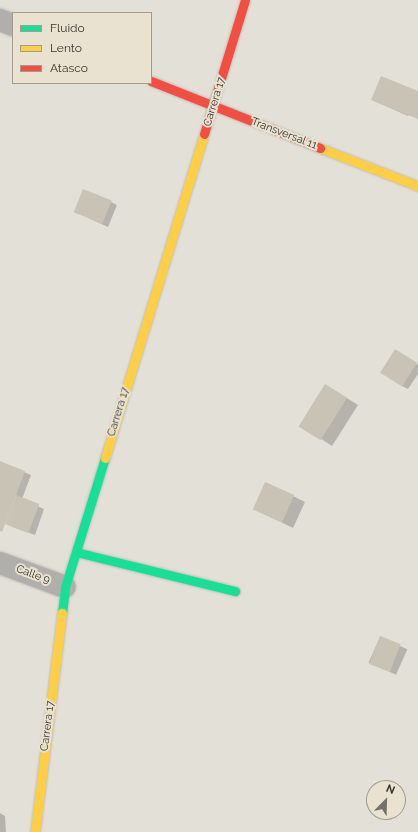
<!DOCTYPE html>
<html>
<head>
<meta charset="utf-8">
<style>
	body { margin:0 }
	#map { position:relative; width:418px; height:832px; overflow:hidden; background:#e3e0d7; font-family:Raleway,sans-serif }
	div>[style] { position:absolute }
	.shadow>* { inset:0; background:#0003; transform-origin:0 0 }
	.building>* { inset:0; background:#c9c3b5; transform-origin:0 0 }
	.roads { filter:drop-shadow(0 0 1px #c0bdb6) drop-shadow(0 0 1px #c0bdb6) }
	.street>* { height:22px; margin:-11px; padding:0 11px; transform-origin:11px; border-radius:11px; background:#b1afac }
	.fast>* { height:9px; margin:-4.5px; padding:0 4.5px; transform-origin:4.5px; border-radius:4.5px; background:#16e098 }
	.slow>* { height:9px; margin:-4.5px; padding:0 4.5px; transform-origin:4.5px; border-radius:4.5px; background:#ffcf43 }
	.jam>* { height:9px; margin:-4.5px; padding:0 4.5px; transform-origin:4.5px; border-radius:4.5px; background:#f24e42 }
	span { translate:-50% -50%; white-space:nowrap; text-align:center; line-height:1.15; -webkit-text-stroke:4px #e9e2d1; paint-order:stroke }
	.street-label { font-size:11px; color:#38352f }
	.legend { position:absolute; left:12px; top:12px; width:140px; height:72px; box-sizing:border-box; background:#e9e2d1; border:1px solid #a29d90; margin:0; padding:5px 7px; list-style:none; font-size:12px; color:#38352f }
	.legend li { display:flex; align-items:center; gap:8px; height:20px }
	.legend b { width:20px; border:1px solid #a29d90 }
	.north { position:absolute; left:366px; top:780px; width:40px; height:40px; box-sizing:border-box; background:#e9e2d1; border:1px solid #a29d90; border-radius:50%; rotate:23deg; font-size:11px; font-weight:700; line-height:16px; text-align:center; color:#38352f }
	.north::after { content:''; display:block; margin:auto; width:14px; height:18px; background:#74716a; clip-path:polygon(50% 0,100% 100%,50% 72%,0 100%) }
</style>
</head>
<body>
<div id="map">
	<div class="shadow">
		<div style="clip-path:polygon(418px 93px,408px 116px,372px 100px)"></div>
		<div style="clip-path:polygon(111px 202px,117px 205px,108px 227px,75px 212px)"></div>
		<div style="clip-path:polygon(402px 354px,418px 365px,418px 374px,408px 389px,402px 386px)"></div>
		<div style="clip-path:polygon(337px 392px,358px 405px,332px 446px,300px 425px)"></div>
		<div style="clip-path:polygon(0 462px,31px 475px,22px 499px,44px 509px,35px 535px,13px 527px,17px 496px,0 489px)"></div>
		<div style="clip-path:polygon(293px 496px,305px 502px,293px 528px,254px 509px)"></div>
		<div style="left:380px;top:637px;width:30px;height:28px;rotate:24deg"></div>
		<div style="clip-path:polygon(0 813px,5px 816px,6px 832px,0 832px)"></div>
	</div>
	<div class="building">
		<div style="clip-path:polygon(381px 76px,418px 91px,418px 119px,371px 100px)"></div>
		<div style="left:83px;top:189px;width:31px;height:25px;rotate:22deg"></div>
		<div style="left:395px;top:349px;width:26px;height:28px;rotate:32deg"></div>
		<div style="left:325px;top:384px;width:26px;height:50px;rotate:32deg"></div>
		<div style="clip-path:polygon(0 461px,25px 471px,2px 532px,0 531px)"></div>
		<div style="left:265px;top:482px;width:32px;height:30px;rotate:24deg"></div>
		<div style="left:16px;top:495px;width:25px;height:31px;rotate:21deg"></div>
		<div style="left:380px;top:636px;width:22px;height:30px;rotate:21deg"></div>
	</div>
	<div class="roads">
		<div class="street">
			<div style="left:0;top:20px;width:14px;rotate:21deg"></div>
			<div style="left:0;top:563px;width:69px;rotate:20.3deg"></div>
		</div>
		<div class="fast">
			<div style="left:76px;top:552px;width:164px;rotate:13.8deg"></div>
			<div style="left:62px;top:613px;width:26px;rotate:-83deg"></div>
			<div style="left:65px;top:587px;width:135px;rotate:-72.8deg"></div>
		</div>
		<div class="slow">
			<div style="left:320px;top:148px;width:105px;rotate:21.2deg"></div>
			<div style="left:105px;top:458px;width:339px;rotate:-73deg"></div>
			<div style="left:35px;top:832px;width:221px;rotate:-83deg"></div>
		</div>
		<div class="jam">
			<div style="left:151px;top:81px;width:182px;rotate:21.6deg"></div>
			<div style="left:204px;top:134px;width:140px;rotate:-73deg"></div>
		</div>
	</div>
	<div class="street-label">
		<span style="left:215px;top:102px;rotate:-73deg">Carrera 17</span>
		<span style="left:284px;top:134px;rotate:21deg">Transversal 11</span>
		<span style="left:119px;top:412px;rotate:-73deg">Carrera 17</span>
		<span style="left:33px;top:575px;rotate:20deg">Calle 9</span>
		<span style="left:48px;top:726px;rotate:-83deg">Carrera 17</span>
	</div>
	<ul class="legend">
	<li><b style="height:5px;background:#16e098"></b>Fluido</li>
	<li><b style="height:5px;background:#ffcf43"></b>Lento</li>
	<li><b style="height:5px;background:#f24e42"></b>Atasco</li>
	</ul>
	<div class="north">N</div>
</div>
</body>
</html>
